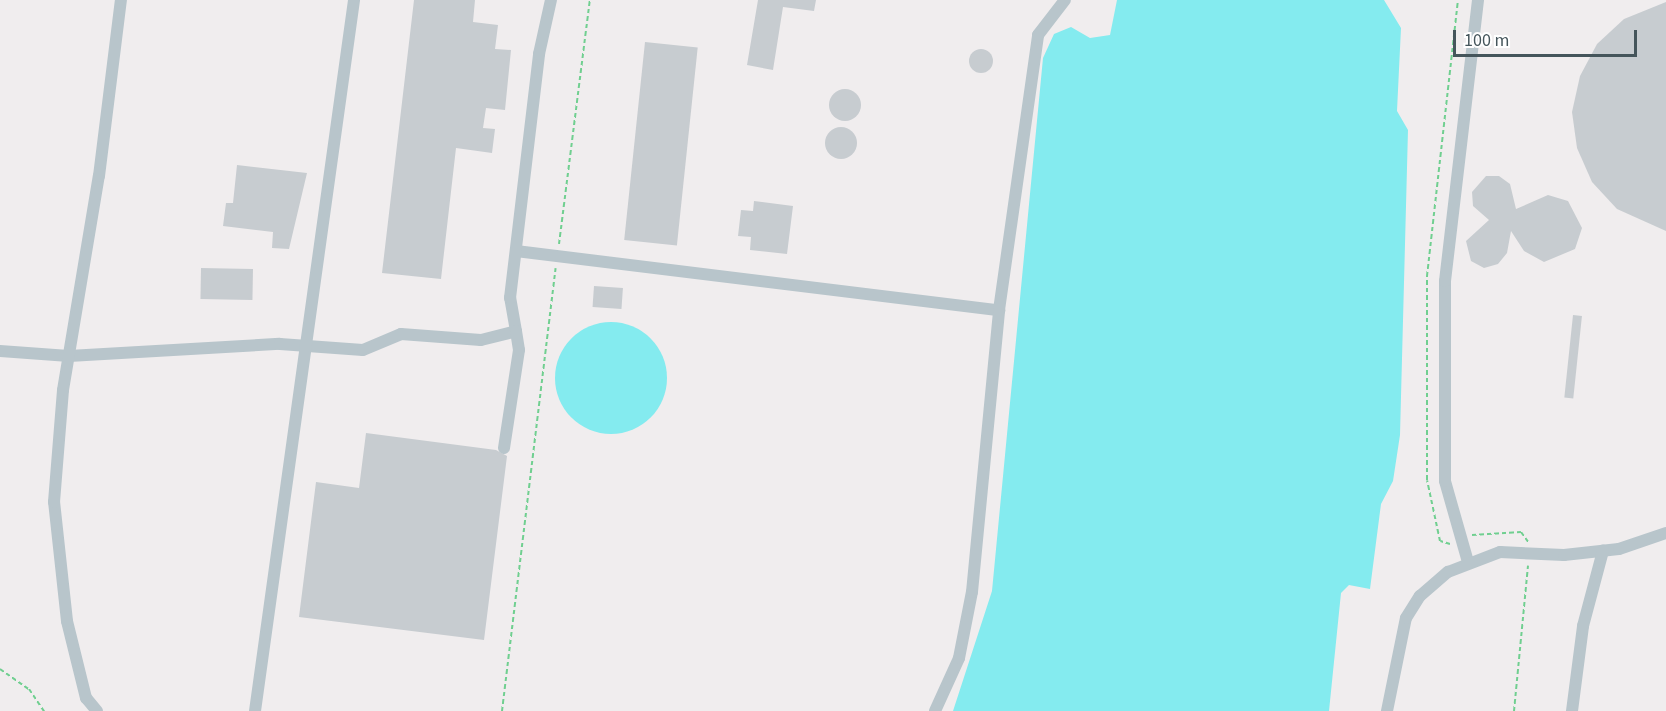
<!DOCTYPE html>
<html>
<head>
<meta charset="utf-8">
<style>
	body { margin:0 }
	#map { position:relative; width:1666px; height:711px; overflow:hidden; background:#f0edee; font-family:"Source Sans 3",sans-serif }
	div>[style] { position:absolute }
	.water>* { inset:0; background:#84ebef }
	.round { border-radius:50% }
	.building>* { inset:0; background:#c7ccd0; transform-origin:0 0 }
	.path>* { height:2px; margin-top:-1px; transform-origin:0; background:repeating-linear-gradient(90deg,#70cf90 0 4.5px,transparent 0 7.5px) }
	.minor>* { height:12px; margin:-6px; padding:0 6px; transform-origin:6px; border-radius:6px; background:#b8c5cb }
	span { translate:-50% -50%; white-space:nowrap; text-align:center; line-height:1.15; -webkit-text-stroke:4.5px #fff; paint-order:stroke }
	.scale { position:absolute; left:1453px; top:30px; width:184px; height:27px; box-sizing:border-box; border:3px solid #45555b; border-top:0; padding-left:8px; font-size:18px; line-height:21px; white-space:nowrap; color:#45555b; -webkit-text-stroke:4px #fff; paint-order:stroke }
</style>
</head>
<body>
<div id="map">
	<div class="water">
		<div style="clip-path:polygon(1117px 0,1384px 0,1401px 28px,1397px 111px,1408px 130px,1400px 435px,1393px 481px,1381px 504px,1370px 589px,1349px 585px,1341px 593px,1329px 711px,953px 711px,992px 591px,1043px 58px,1054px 34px,1071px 27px,1090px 38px,1110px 35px)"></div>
		<div class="round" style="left:555px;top:322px;width:112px;height:112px"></div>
	</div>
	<div class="building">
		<div style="clip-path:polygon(414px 0,475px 0,473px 22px,498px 25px,495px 49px,511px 50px,505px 110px,486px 108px,483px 128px,495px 129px,492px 153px,456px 148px,441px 279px,382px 273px)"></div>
		<div style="clip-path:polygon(758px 0,816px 0,814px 11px,783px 7px,773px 70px,747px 65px)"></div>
		<div style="clip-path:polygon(1666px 2px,1666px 231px,1617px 209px,1592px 182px,1577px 148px,1572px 112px,1580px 76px,1597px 44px,1624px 19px)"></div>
		<div style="left:645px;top:42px;width:53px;height:199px;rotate:6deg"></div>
		<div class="round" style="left:969px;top:49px;width:24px;height:24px"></div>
		<div class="round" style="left:829px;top:89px;width:32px;height:32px"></div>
		<div class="round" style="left:825px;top:127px;width:32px;height:32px"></div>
		<div style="clip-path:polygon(237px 165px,307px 173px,289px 249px,272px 248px,273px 232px,223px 226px,226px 203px,233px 203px)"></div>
		<div style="clip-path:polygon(1486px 176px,1499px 176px,1510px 184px,1516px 209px,1548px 195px,1568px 201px,1582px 228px,1575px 249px,1544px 262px,1524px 251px,1511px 231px,1507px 253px,1498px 264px,1484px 268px,1471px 261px,1466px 241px,1489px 220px,1473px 206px,1472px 192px)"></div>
		<div style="clip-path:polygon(754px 201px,793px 206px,787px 254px,750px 250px,751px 237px,738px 236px,741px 210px,753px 211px)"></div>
		<div style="left:201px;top:268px;width:52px;height:31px;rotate:1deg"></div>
		<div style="left:594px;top:286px;width:29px;height:21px;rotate:4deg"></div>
		<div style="left:1573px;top:315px;width:9px;height:83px;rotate:6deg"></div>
		<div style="clip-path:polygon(366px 433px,496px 450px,507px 456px,484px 640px,299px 617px,316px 482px,359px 488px)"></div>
	</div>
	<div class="path">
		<div style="left:559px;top:244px;width:246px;rotate:-82.8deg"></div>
		<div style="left:1472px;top:535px;width:49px;rotate:-3.5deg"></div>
		<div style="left:1521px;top:532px;width:14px;rotate:54deg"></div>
		<div style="left:1450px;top:544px;width:10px;rotate:-163deg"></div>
		<div style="left:1440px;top:541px;width:62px;rotate:-102deg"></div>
		<div style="left:1427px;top:480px;width:204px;rotate:-90deg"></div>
		<div style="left:1427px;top:276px;width:278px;rotate:-83.6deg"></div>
		<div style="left:0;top:669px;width:35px;rotate:35deg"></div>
		<div style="left:29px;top:689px;width:27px;rotate:56deg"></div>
		<div style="left:502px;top:711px;width:446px;rotate:-83.1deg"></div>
		<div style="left:1514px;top:711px;width:146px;rotate:-84.5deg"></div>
	</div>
	<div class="minor">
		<div style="left:516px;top:251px;width:487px;rotate:7deg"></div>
		<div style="left:0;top:351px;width:69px;rotate:4.1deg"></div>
		<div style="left:69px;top:356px;width:211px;rotate:-3.3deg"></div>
		<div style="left:280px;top:344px;width:83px;rotate:4.1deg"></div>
		<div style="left:363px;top:350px;width:41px;rotate:-22.8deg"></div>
		<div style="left:401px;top:334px;width:80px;rotate:4.3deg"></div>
		<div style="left:481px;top:340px;width:36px;rotate:-14deg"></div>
		<div style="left:516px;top:331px;width:34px;rotate:-100deg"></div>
		<div style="left:510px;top:298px;width:246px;rotate:-83.2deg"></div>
		<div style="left:539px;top:54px;width:55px;rotate:-77.5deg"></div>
		<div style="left:504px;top:448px;width:99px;rotate:-81.3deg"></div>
		<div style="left:519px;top:350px;width:19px;rotate:-99deg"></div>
		<div style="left:1468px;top:562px;width:84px;rotate:-105.9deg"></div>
		<div style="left:1445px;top:481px;width:200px;rotate:-90deg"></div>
		<div style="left:1445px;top:281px;width:283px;rotate:-83.3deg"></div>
		<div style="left:97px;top:711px;width:17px;rotate:-130deg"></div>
		<div style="left:86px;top:698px;width:79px;rotate:-103.9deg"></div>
		<div style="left:67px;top:621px;width:120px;rotate:-96.2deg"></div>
		<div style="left:54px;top:502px;width:112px;rotate:-85.4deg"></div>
		<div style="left:63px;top:390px;width:217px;rotate:-80.5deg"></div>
		<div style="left:99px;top:176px;width:177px;rotate:-82.9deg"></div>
		<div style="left:255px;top:711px;width:718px;rotate:-82.07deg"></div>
		<div style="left:935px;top:711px;width:58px;rotate:-65.6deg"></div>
		<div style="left:959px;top:658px;width:67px;rotate:-78.9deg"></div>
		<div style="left:972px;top:592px;width:283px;rotate:-84.5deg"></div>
		<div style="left:999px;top:310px;width:278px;rotate:-81.9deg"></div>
		<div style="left:1038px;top:35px;width:44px;rotate:-52.4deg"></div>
		<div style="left:1387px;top:711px;width:95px;rotate:-78.5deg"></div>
		<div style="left:1406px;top:618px;width:26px;rotate:-58deg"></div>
		<div style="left:1420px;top:596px;width:37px;rotate:-41deg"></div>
		<div style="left:1448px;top:572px;width:56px;rotate:-21deg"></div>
		<div style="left:1500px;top:552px;width:64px;rotate:2.7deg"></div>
		<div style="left:1564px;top:555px;width:55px;rotate:-6.2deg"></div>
		<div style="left:1619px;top:549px;width:50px;rotate:-18.8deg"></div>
		<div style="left:1572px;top:711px;width:86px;rotate:-82.6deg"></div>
		<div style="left:1583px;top:626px;width:78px;rotate:-75.1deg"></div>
	</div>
	<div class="scale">100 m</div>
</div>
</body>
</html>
